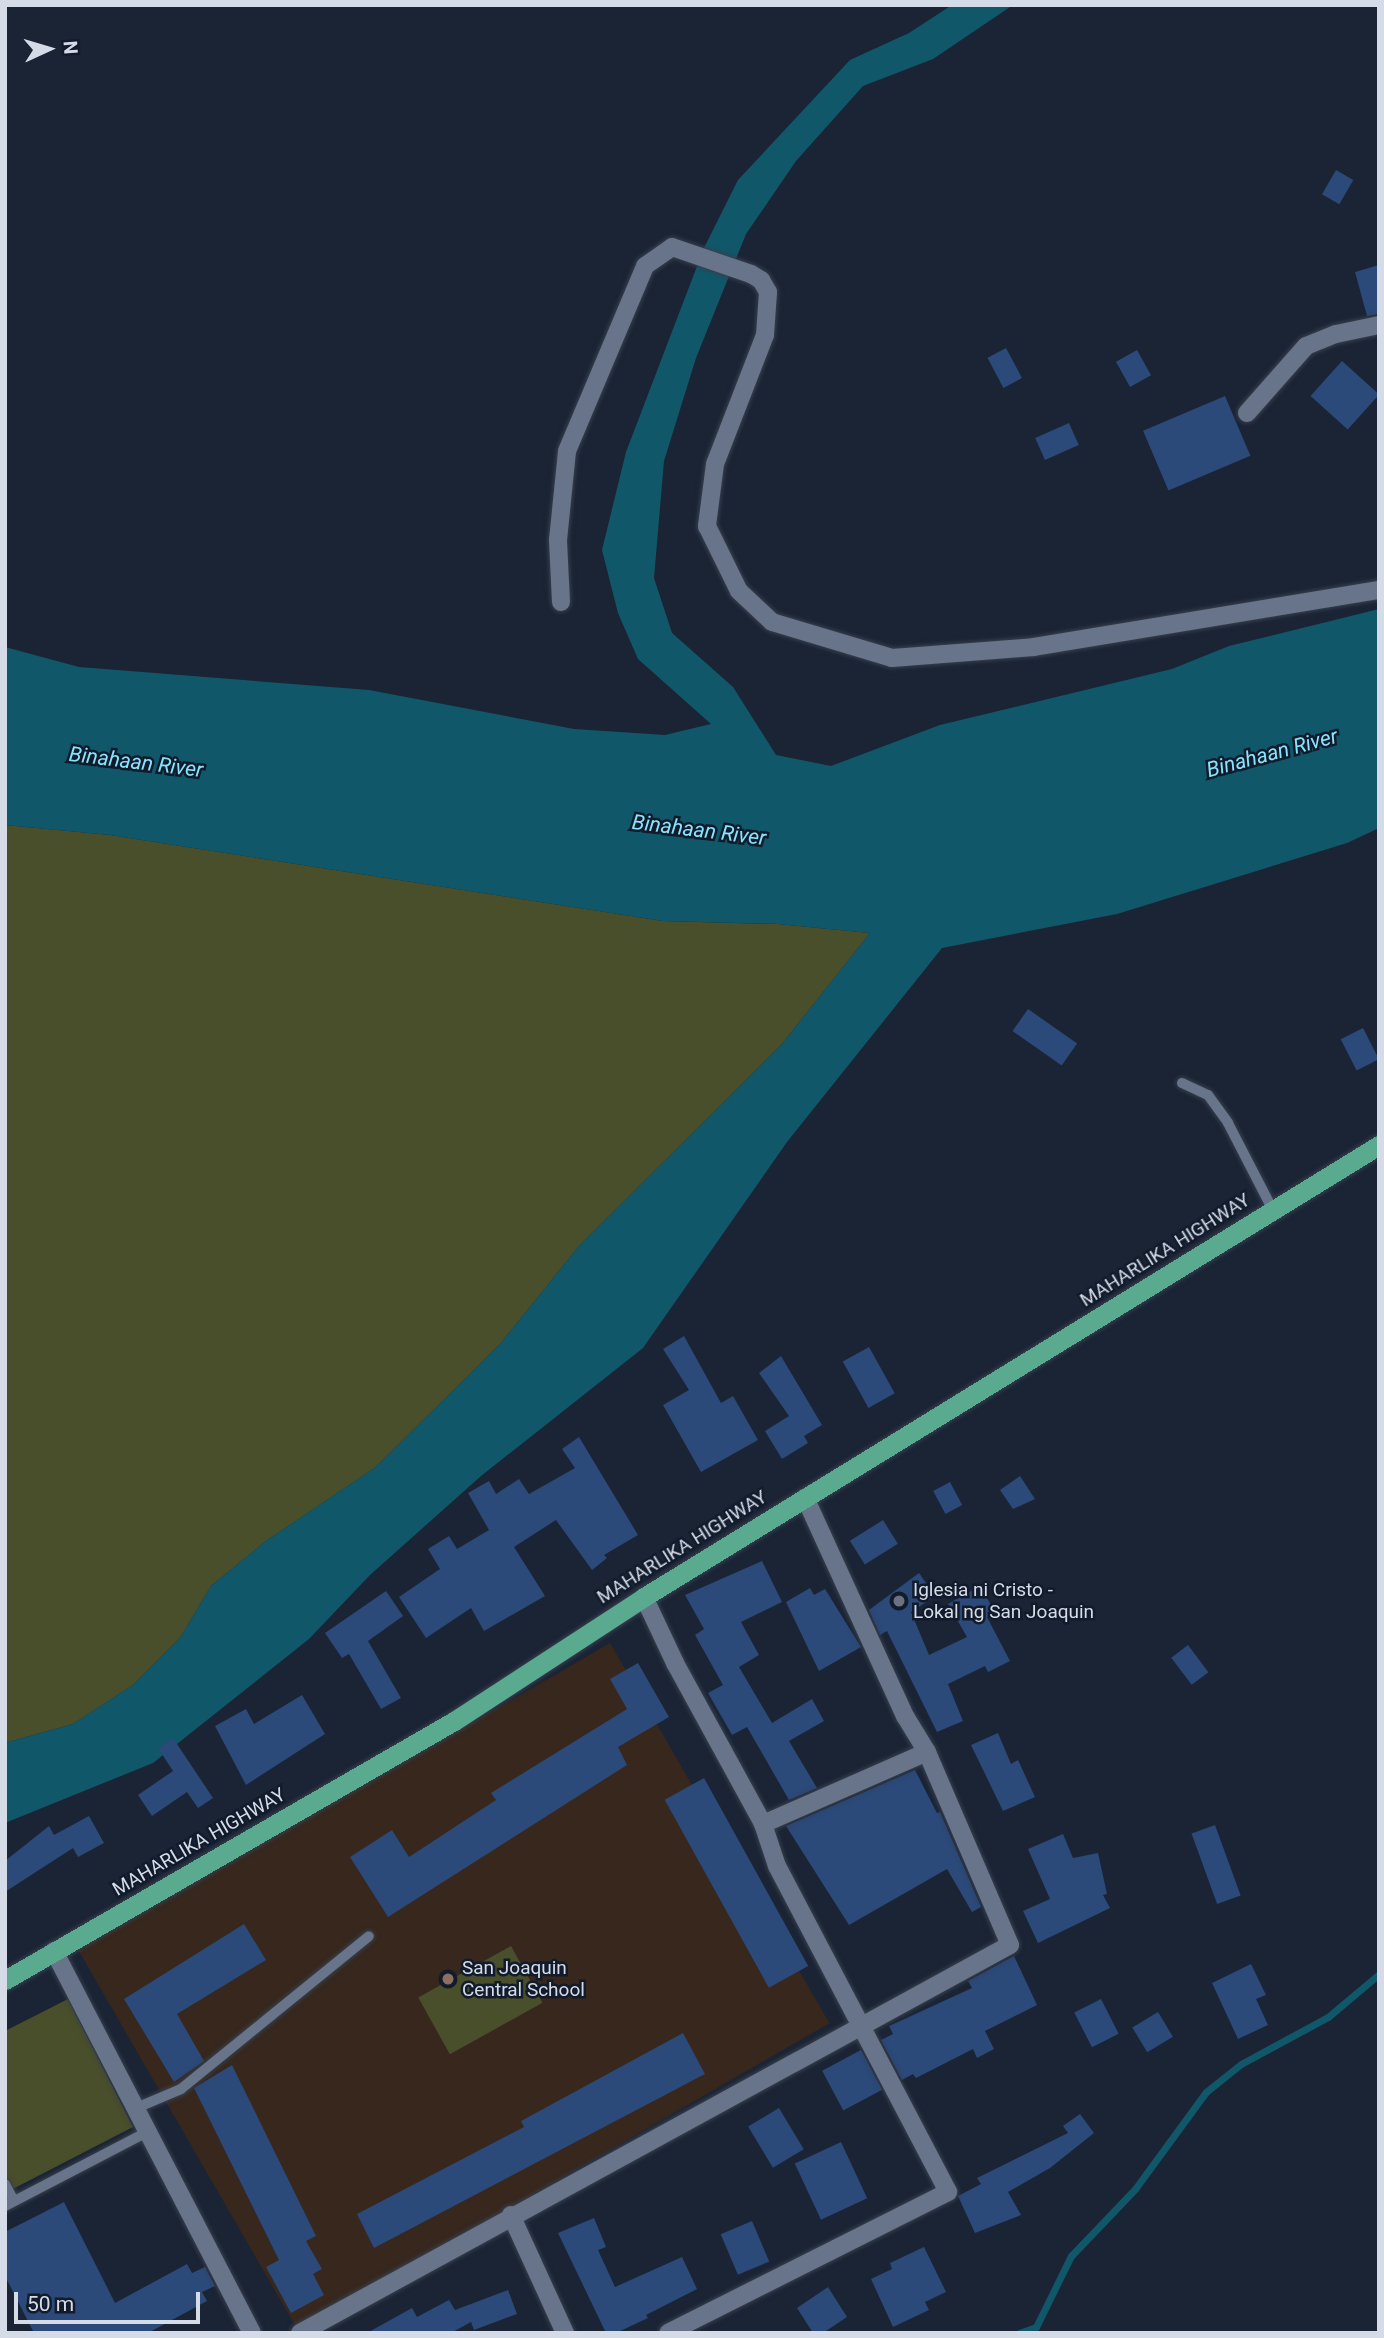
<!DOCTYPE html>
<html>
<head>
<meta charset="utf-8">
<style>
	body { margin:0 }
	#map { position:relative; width:1384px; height:2338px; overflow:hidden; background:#1a2435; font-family:Roboto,sans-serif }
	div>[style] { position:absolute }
	.education>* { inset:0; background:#37271d; transform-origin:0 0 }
	.green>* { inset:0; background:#494f2a; transform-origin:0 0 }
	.water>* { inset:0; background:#105869 }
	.stream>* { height:7px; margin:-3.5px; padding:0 3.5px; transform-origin:3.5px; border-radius:3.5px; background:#105869 }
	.building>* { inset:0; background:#2b4979; transform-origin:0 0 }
	.roads { filter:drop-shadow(0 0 2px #373f4d) drop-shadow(0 0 2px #373f4d) }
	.service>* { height:10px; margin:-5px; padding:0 5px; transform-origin:5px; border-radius:5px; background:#687489 }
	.minor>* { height:18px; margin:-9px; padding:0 9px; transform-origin:9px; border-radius:9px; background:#687489 }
	.trunk>* { height:19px; margin:-9.5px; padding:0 9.5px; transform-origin:9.5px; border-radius:9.5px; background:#59aa8e }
	.dots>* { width:19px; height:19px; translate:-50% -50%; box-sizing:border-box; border:4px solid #111b2b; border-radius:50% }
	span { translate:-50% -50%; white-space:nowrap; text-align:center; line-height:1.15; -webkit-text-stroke:5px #111b2b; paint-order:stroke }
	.street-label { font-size:19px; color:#d5dce8 }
	.poi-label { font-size:19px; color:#d5dce8 }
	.left { translate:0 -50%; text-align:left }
	.water-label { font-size:21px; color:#87e4fe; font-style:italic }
	.frame { position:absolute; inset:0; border:7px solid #d5dce8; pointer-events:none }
	.north { position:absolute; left:14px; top:14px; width:70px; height:70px; -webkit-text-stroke:5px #111b2b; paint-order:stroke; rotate:86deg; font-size:19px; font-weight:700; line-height:28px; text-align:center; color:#d5dce8 }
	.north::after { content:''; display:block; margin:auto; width:24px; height:32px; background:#d5dce8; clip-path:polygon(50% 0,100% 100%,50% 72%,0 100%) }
	.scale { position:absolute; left:14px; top:2292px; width:186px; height:32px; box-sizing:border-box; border:4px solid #d5dce8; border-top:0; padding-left:9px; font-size:21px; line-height:24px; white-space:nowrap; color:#d5dce8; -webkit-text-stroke:5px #111b2b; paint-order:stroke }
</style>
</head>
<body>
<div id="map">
	<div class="education">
		<div style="left:610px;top:1643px;width:439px;height:614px;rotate:60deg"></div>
	</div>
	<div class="green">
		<div style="clip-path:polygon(5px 825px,110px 835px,663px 921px,778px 924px,870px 933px,782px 1044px,579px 1246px,501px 1343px,376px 1467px,266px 1541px,211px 1586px,180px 1638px,133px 1685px,73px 1724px,5px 1743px)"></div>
		<div style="left:511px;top:1946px;width:65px;height:106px;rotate:61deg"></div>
		<div style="clip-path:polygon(68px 1999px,133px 2127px,5px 2193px,5px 2031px)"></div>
	</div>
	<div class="water">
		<div style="clip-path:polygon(952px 5px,1013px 5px,933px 59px,863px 86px,796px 161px,746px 234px,696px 358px,664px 461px,654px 578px,672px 633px,733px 687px,776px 755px,831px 766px,940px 725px,1172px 669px,1229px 646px,1379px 609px,1379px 828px,1347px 843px,1117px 914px,942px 948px,787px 1142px,643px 1348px,481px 1476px,370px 1575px,309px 1639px,153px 1763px,5px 1823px,5px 1743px,73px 1724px,133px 1685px,180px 1638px,211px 1586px,266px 1541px,376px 1467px,501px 1343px,579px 1246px,782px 1044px,870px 933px,778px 924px,663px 921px,110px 835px,5px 825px,5px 647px,79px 667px,369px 690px,574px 729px,665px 735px,711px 724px,638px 659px,618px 613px,602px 550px,626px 452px,704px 248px,738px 180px,850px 60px,909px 33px)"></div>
	</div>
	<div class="stream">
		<div style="left:1019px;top:2333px;width:18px;rotate:-19deg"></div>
		<div style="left:1036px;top:2327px;width:79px;rotate:-63.8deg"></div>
		<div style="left:1071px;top:2256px;width:93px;rotate:-46.3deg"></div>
		<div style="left:1135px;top:2189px;width:120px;rotate:-53.8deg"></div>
		<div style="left:1206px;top:2092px;width:45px;rotate:-38.7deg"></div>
		<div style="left:1241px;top:2064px;width:99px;rotate:-28.4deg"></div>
		<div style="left:1328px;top:2017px;width:67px;rotate:-40.1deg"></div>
	</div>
	<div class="building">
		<div style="left:1336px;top:170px;width:20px;height:28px;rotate:30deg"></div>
		<div style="clip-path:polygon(1379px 265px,1379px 314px,1367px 316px,1355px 272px)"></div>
		<div style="left:1006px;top:348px;width:34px;height:21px;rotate:62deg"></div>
		<div style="left:1137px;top:350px;width:29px;height:24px;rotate:61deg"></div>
		<div style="left:1342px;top:361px;width:50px;height:47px;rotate:42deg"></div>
		<div style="left:1225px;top:396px;width:65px;height:89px;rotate:67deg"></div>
		<div style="left:1069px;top:423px;width:24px;height:37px;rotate:66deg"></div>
		<div style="left:1028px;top:1009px;width:60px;height:27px;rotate:35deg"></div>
		<div style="left:1363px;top:1028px;width:35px;height:25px;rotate:63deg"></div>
		<div style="clip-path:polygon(684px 1336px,721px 1403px,733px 1396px,758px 1440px,701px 1472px,663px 1405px,689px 1390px,663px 1349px)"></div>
		<div style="left:869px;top:1347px;width:53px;height:30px;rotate:61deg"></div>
		<div style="clip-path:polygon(781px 1356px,822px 1425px,804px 1436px,808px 1443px,782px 1459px,765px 1431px,789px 1416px,759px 1373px)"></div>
		<div style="clip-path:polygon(579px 1437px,638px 1535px,604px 1555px,607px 1558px,592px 1570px,556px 1520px,514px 1547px,545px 1596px,484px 1631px,471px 1608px,426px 1638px,399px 1597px,440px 1569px,428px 1549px,449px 1536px,457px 1549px,489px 1530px,468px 1493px,489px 1481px,496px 1494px,519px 1479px,529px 1494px,575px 1468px,562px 1449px)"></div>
		<div style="clip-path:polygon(1020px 1476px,1035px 1499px,1013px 1509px,1000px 1490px)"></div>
		<div style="left:950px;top:1482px;width:26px;height:19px;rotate:62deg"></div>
		<div style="left:883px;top:1520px;width:28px;height:39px;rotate:58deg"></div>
		<div style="clip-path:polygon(762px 1561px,782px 1602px,741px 1622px,759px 1655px,739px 1667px,772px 1723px,812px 1699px,824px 1721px,789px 1741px,817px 1788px,789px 1800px,747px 1727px,732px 1735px,708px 1693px,723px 1685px,695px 1635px,704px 1629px,685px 1595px)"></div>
		<div style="clip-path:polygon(919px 1573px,935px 1596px,911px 1612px,929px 1655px,967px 1637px,948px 1604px,980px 1586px,995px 1612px,987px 1617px,1010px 1661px,988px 1672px,985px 1666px,948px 1684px,963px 1721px,937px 1732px,887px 1631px,880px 1635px,869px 1610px)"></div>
		<div style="clip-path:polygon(810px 1588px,814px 1595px,825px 1589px,861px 1647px,819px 1671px,786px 1602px)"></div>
		<div style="clip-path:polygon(386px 1591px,403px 1616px,368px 1641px,401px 1698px,381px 1709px,349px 1654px,342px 1658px,325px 1633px)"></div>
		<div style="left:1188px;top:1645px;width:34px;height:21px;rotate:53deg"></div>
		<div style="clip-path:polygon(638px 1663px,669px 1717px,618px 1747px,627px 1765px,388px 1917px,350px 1857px,392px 1830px,409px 1857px,496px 1800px,491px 1793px,627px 1709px,610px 1679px)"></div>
		<div style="clip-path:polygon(302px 1695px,325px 1734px,246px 1785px,215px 1726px,246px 1709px,254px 1724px)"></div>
		<div style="clip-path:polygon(998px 1733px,1011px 1764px,1018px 1760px,1035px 1797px,1003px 1811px,971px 1745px)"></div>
		<div style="clip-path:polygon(173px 1738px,213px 1798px,198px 1808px,187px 1792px,152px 1816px,138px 1795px,173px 1771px,158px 1748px)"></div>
		<div style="clip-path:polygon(915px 1770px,937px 1813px,940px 1812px,981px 1907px,972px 1912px,947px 1869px,849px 1925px,786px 1826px)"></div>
		<div style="left:704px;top:1778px;width:215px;height:45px;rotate:61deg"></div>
		<div style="clip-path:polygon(89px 1816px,104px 1843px,78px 1857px,73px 1848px,5px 1892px,5px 1861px,49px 1826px,54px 1835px)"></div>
		<div style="left:1215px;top:1825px;width:75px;height:25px;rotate:70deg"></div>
		<div style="clip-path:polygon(1063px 1834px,1073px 1858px,1098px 1853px,1107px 1894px,1103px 1895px,1110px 1908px,1038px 1943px,1023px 1911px,1050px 1899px,1028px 1849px)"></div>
		<div style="clip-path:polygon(244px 1924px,266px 1960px,177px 2014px,204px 2061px,174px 2082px,124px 1999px)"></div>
		<div style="clip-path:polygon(1014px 1956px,1037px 2005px,985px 2031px,994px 2049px,977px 2058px,973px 2049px,916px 2078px,913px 2074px,902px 2080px,881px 2040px,893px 2034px,889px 2026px,972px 1988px,968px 1981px)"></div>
		<div style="clip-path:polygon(1251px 1964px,1266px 1995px,1256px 1999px,1268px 2025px,1238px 2039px,1212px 1983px)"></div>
		<div style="left:1101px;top:1999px;width:39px;height:30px;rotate:63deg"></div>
		<div style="left:1158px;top:2012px;width:29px;height:30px;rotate:59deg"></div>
		<div style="clip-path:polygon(683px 2033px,705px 2074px,374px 2248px,357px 2214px,524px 2127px,521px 2121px)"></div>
		<div style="left:861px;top:2050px;width:45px;height:44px;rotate:62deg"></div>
		<div style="clip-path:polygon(232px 2065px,316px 2236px,306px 2241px,322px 2269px,313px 2274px,324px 2295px,291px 2313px,266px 2267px,279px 2260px,194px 2088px)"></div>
		<div style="left:779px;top:2108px;width:48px;height:36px;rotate:59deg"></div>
		<div style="clip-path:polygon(1080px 2114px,1094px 2133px,1050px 2168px,1008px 2192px,1021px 2215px,975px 2233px,958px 2196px,981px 2184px,977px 2178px,1068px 2133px,1063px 2126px)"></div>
		<div style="left:841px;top:2142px;width:62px;height:51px;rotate:65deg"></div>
		<div style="clip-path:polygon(64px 2202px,115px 2303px,187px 2264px,192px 2273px,205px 2267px,215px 2286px,202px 2292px,207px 2301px,148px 2333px,34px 2333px,5px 2276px,5px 2232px)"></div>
		<div style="clip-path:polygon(594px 2218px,606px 2247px,598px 2250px,615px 2287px,682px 2257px,697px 2289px,646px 2315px,648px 2318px,616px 2333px,606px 2333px,558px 2233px)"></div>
		<div style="left:752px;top:2221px;width:44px;height:34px;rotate:67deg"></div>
		<div style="clip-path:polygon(924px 2247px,946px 2292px,925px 2302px,929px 2310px,893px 2327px,871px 2279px,892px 2269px,890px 2263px)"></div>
		<div style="clip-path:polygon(828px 2287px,847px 2317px,823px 2333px,813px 2333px,797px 2308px)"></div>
		<div style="clip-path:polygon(508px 2290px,517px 2314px,474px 2330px,471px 2322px,451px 2333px,367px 2333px,412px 2308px,417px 2317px,449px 2300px,455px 2310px)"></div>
	</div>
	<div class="roads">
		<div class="service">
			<div style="left:1182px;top:1083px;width:29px;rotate:25deg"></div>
			<div style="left:1208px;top:1095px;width:34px;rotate:54deg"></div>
			<div style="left:1228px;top:1123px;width:98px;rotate:62.7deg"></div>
			<div style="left:134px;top:2109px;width:51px;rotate:-23.1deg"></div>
			<div style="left:181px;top:2089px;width:242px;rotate:-39.1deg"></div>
			<div style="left:5px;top:2184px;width:19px;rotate:62deg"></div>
			<div style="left:5px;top:2206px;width:158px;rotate:-27.5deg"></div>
		</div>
		<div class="minor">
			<div style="left:1247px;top:413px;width:89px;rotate:-48.6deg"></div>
			<div style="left:1306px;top:346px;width:32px;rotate:-22deg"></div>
			<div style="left:1336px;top:334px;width:44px;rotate:-11.8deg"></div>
			<div style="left:561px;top:602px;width:62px;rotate:-92.8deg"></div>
			<div style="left:558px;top:540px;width:89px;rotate:-84.2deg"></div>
			<div style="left:567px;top:451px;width:201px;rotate:-67.1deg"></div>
			<div style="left:645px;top:266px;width:33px;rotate:-35deg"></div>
			<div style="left:672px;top:247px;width:83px;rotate:18.9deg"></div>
			<div style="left:751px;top:274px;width:12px;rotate:31deg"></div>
			<div style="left:761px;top:280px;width:14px;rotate:60deg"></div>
			<div style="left:768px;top:292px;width:43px;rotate:94deg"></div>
			<div style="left:765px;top:335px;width:138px;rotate:111.2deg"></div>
			<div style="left:715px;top:464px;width:63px;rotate:97.4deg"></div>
			<div style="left:707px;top:526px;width:72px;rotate:63.8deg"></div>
			<div style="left:739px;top:591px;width:45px;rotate:43.2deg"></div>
			<div style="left:772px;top:622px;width:125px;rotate:16.7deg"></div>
			<div style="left:892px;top:658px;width:142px;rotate:-4.4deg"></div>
			<div style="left:1034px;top:647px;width:350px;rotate:-9.4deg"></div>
			<div style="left:644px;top:1597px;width:73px;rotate:64.8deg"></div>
			<div style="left:675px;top:1663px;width:183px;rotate:61.3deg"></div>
			<div style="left:763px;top:1824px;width:44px;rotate:71.6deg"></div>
			<div style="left:777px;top:1866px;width:368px;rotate:62.3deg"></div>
			<div style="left:948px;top:2192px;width:313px;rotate:153.3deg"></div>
			<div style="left:763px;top:1824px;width:179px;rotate:-23.7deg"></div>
			<div style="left:54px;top:1951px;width:430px;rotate:62.6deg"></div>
			<div style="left:511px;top:2215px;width:130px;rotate:65.4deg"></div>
			<div style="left:300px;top:2333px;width:809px;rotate:-28.66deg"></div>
			<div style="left:1010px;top:1945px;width:210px;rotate:-113.3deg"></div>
			<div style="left:927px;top:1752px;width:42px;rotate:-121.4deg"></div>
			<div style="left:905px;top:1716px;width:240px;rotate:-114.6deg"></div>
		</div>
		<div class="trunk">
			<div style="left:5px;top:1980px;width:518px;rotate:-29.98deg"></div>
			<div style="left:454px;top:1721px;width:227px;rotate:-33.1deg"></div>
			<div style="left:644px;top:1597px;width:863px;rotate:-31.59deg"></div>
		</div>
	</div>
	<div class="dots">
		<div style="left:899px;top:1601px;background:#6b7280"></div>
		<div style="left:448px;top:1979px;background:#8d6e63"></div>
	</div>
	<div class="street-label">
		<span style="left:1165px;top:1250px;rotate:-32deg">MAHARLIKA HIGHWAY</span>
		<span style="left:682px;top:1547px;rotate:-32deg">MAHARLIKA HIGHWAY</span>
		<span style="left:199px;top:1842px;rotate:-30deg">MAHARLIKA HIGHWAY</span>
	</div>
	<div class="poi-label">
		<span class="left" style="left:913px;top:1601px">Iglesia ni Cristo -<br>Lokal ng San Joaquin</span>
		<span class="left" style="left:462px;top:1979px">San Joaquin<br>Central School</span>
	</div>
	<div class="water-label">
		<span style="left:1272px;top:753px;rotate:-15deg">Binahaan River</span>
		<span style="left:136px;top:762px;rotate:7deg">Binahaan River</span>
		<span style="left:699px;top:830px;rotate:7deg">Binahaan River</span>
	</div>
	<div class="frame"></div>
	<div class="north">N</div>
	<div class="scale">50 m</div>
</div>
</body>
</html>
